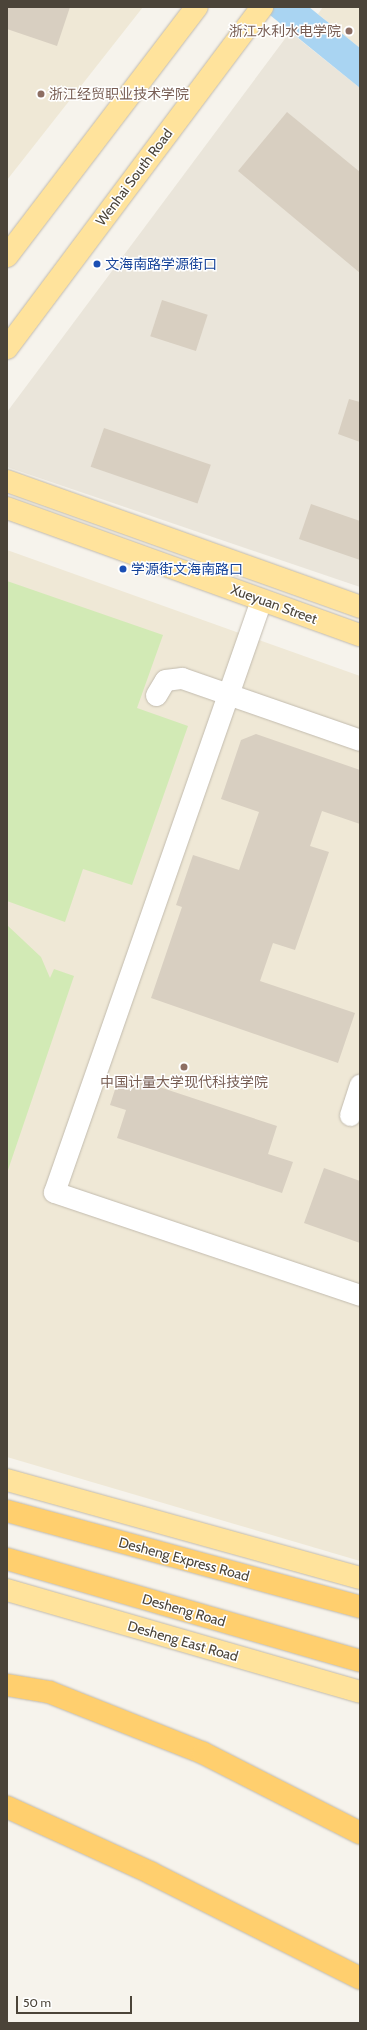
<!DOCTYPE html>
<html>
<head>
<meta charset="utf-8">
<style>
	body { margin:0 }
	#map { position:relative; width:367px; height:2030px; overflow:hidden; background:#f6f3ec; font-family:Cabin,"Noto Sans SC",sans-serif }
	div>[style] { position:absolute }
	.residential>* { inset:0; background:#eae5da }
	.education>* { inset:0; background:#efe8d6 }
	.green>* { inset:0; background:#d2eab5 }
	.water>* { inset:0; background:#a9d4f2 }
	.building>* { inset:0; background:#d8cfc1; transform-origin:0 0 }
	.roads { filter:drop-shadow(0 0 1px #c2bbae) drop-shadow(0 0 1px #c2bbae) }
	.minor>* { height:21px; margin:-10.5px; padding:0 10.5px; transform-origin:10.5px; border-radius:10.5px; background:#fff }
	.major>* { height:22px; margin:-11px; padding:0 11px; transform-origin:11px; border-radius:11px; background:#ffe39c }
	.highway>* { height:22px; margin:-11px; padding:0 11px; transform-origin:11px; border-radius:11px; background:#ffcf6e }
	.dots>* { width:11px; height:11px; translate:-50% -50%; box-sizing:border-box; border:2px solid #fff; border-radius:50% }
	span { translate:-50% -50%; white-space:nowrap; text-align:center; line-height:1.15; -webkit-text-stroke:3px #fff; paint-order:stroke }
	.education-label { font-size:14px; color:#785e54 }
	.right { translate:-100% -50%; text-align:right }
	.left { translate:0 -50%; text-align:left }
	.street-label { font-size:14px; color:#4b4439 }
	.transit-label { font-size:14px; color:#164399 }
	.frame { position:absolute; inset:0; border:8px solid #4b4439; pointer-events:none }
	.scale { position:absolute; left:16px; top:1996px; width:116px; height:18px; box-sizing:border-box; border:2px solid #4b4439; border-top:0; padding-left:5px; font-size:12px; line-height:14px; white-space:nowrap; color:#4b4439; -webkit-text-stroke:3px #fff; paint-order:stroke }
</style>
</head>
<body>
<div id="map">
	<div class="residential">
		<div style="clip-path:polygon(290px 32px,360px 88px,360px 587px,7px 467px,7px 412px)"></div>
	</div>
	<div class="education">
		<div style="clip-path:polygon(7px 7px,143px 7px,7px 180px)"></div>
		<div style="clip-path:polygon(323px 7px,360px 7px,360px 48px,318px 14px)"></div>
		<div style="clip-path:polygon(7px 550px,360px 676px,360px 1561px,7px 1457px)"></div>
	</div>
	<div class="green">
		<div style="clip-path:polygon(7px 581px,163px 635px,137px 708px,188px 726px,132px 885px,83px 869px,65px 922px,7px 901px)"></div>
		<div style="clip-path:polygon(7px 925px,41px 957px,50px 978px,54px 969px,74px 976px,7px 1173px)"></div>
	</div>
	<div class="water">
		<div style="clip-path:polygon(260px 7px,309px 7px,360px 48px,360px 88px)"></div>
	</div>
	<div class="building">
		<div style="clip-path:polygon(7px 7px,70px 7px,57px 46px,7px 29px)"></div>
		<div style="clip-path:polygon(287px 112px,360px 172px,360px 273px,238px 171px)"></div>
		<div style="left:162px;top:300px;width:48px;height:38px;rotate:18deg"></div>
		<div style="clip-path:polygon(349px 399px,360px 402px,360px 442px,338px 434px)"></div>
		<div style="left:104px;top:428px;width:113px;height:41px;rotate:19deg"></div>
		<div style="clip-path:polygon(311px 504px,360px 521px,360px 560px,299px 539px)"></div>
		<div style="clip-path:polygon(256px 734px,360px 770px,360px 824px,322px 811px,310px 846px,329px 852px,295px 950px,273px 943px,260px 981px,355px 1013px,338px 1063px,151px 998px,182px 907px,176px 905px,193px 855px,239px 870px,259px 812px,221px 799px,241px 740px)"></div>
		<div style="clip-path:polygon(120px 1074px,277px 1126px,268px 1154px,293px 1162px,282px 1193px,117px 1138px,126px 1110px,110px 1105px)"></div>
		<div style="clip-path:polygon(324px 1168px,360px 1181px,360px 1243px,304px 1223px)"></div>
	</div>
	<div class="roads">
		<div class="minor">
			<div style="left:261px;top:600px;width:627px;rotate:109.27deg"></div>
			<div style="left:54px;top:1192px;width:323px;rotate:18.6deg"></div>
			<div style="left:156px;top:695px;width:17px;rotate:-59deg"></div>
			<div style="left:165px;top:680px;width:17px;rotate:-7deg"></div>
			<div style="left:182px;top:678px;width:188px;rotate:19.2deg"></div>
			<div style="left:350px;top:1115px;width:32px;rotate:-72deg"></div>
		</div>
		<div class="major">
			<div style="left:7px;top:256px;width:313px;rotate:-52.7deg"></div>
			<div style="left:7px;top:348px;width:426px;rotate:-53.2deg"></div>
			<div style="left:7px;top:481px;width:375px;rotate:19.6deg"></div>
			<div style="left:7px;top:508px;width:375px;rotate:19.8deg"></div>
			<div style="left:7px;top:1480px;width:366px;rotate:15.5deg"></div>
			<div style="left:7px;top:1590px;width:367px;rotate:16.1deg"></div>
		</div>
		<div class="highway">
			<div style="left:7px;top:1511px;width:366px;rotate:15.2deg"></div>
			<div style="left:7px;top:1559px;width:367px;rotate:16.1deg"></div>
			<div style="left:7px;top:1685px;width:43px;rotate:9.5deg"></div>
			<div style="left:49px;top:1692px;width:166px;rotate:21.6deg"></div>
			<div style="left:203px;top:1753px;width:176px;rotate:27deg"></div>
			<div style="left:7px;top:1807px;width:158px;rotate:24.6deg"></div>
			<div style="left:151px;top:1873px;width:234px;rotate:26.7deg"></div>
		</div>
	</div>
	<div class="dots">
		<div style="left:349px;top:31px;background:#8d6e63"></div>
		<div style="left:41px;top:94px;background:#8d6e63"></div>
		<div style="left:97px;top:264px;background:#1a4fb4"></div>
		<div style="left:123px;top:569px;background:#1a4fb4"></div>
		<div style="left:184px;top:1067px;background:#8d6e63"></div>
	</div>
	<div class="education-label">
		<span class="right" style="left:341px;top:31px">浙江水利水电学院</span>
		<span class="left" style="left:49px;top:94px">浙江经贸职业技术学院</span>
		<span style="left:184px;top:1082px">中国计量大学现代科技学院</span>
	</div>
	<div class="street-label">
		<span style="left:134px;top:177px;rotate:-53deg">Wenhai South Road</span>
		<span style="left:274px;top:604px;rotate:20deg">Xueyuan Street</span>
		<span style="left:184px;top:1559px;rotate:15deg">Desheng Express Road</span>
		<span style="left:184px;top:1610px;rotate:16deg">Desheng Road</span>
		<span style="left:183px;top:1641px;rotate:16deg">Desheng East Road</span>
	</div>
	<div class="transit-label">
		<span class="left" style="left:105px;top:264px">文海南路学源街口</span>
		<span class="left" style="left:131px;top:569px">学源街文海南路口</span>
	</div>
	<div class="frame"></div>
	<div class="scale">50 m</div>
</div>
</body>
</html>
